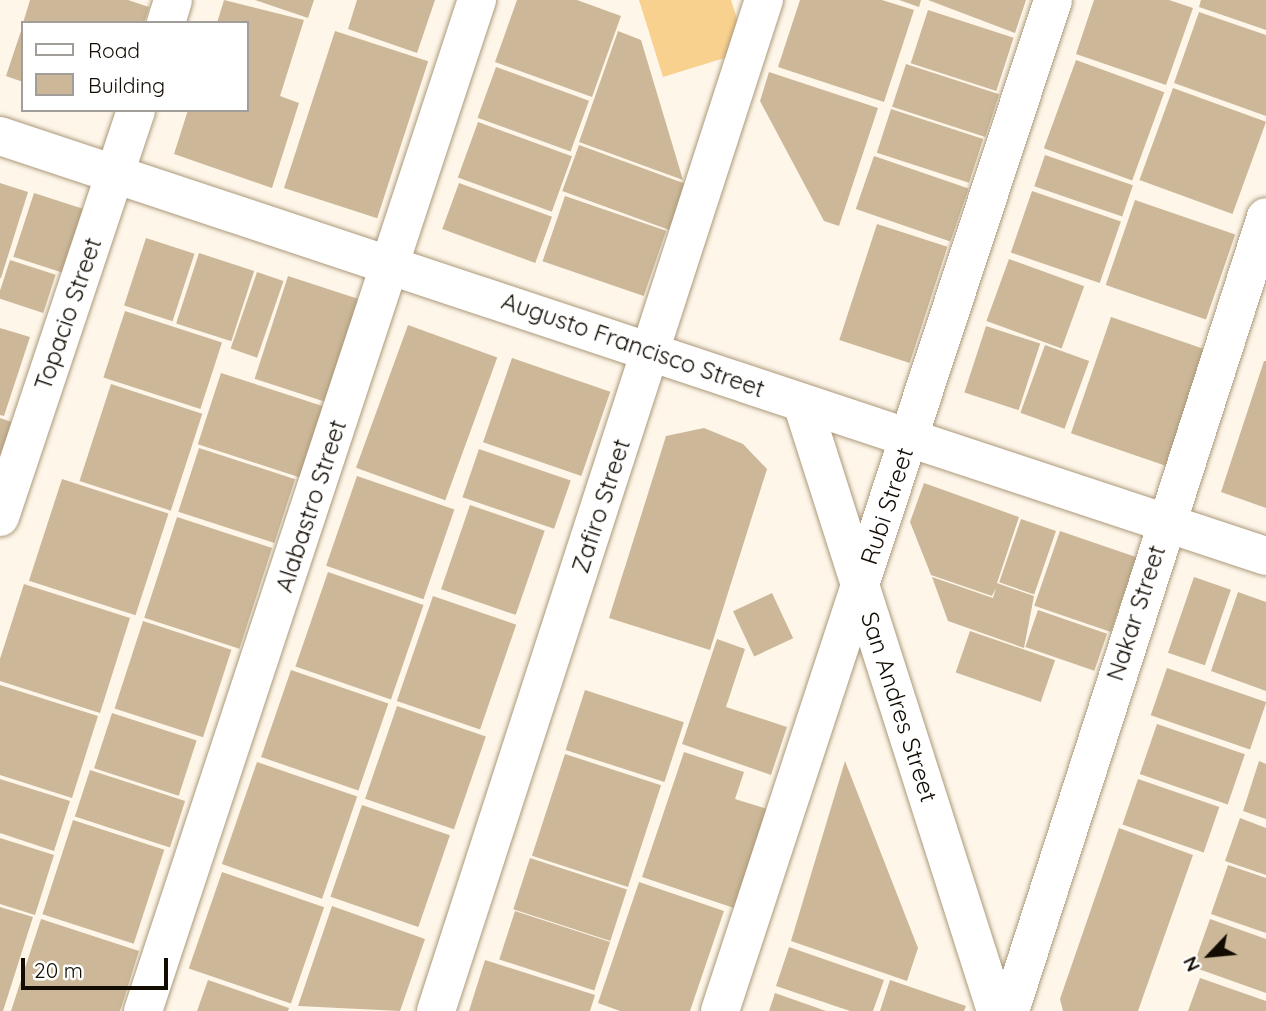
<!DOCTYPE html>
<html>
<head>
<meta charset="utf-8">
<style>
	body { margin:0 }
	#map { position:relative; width:1266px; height:1011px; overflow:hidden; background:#fef6e9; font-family:Quicksand,sans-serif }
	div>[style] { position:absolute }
	.green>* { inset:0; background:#f9d18f }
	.building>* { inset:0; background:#ccb899; transform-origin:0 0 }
	.roads { filter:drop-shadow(0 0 2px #ac997b) drop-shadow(0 0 2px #ac997b) }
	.street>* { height:38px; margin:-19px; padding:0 19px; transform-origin:19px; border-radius:19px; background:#fff }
	.secondary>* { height:38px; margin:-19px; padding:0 19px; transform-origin:19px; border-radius:19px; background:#fff }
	span { translate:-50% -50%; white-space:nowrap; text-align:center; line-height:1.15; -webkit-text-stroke:5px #fff; paint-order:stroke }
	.street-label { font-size:24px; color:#130c03 }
	.legend { position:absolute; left:21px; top:21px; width:228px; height:91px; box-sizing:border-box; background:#fff; border:2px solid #a19e9a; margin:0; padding:9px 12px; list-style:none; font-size:21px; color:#130c03 }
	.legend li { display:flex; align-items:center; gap:14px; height:35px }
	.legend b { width:35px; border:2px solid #a19e9a }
	.north { position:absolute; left:1175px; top:920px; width:70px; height:70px; -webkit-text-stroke:5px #fff; paint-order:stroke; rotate:244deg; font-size:19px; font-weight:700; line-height:28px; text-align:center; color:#130c03 }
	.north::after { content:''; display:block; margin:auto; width:24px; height:32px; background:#130c03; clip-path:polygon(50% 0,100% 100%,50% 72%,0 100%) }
	.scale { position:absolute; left:21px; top:958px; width:147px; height:32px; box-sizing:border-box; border:4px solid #130c03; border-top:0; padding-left:9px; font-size:21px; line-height:24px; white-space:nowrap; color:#130c03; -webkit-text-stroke:5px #fff; paint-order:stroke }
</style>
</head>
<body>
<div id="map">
	<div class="green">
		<div style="clip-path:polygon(639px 0,731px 0,747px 51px,663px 77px)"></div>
	</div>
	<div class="building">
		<div style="clip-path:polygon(30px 0,128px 0,149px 7px,144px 23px,23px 23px)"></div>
		<div style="clip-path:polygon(224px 0,304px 20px,280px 96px,299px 103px,272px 188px,174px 154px,188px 110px,247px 110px,247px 23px,217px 23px)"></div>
		<div style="clip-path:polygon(255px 0,314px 0,308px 18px)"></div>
		<div style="clip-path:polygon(357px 0,435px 0,417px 53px,348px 29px)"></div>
		<div style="clip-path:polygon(517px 0,577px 0,621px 16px,592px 97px,495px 62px)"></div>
		<div style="clip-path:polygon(800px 0,882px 0,914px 10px,884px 102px,778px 67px)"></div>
		<div style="clip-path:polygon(899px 0,921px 0,919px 7px)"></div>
		<div style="clip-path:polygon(928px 0,1026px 0,1015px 33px)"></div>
		<div style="clip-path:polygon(1094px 0,1169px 0,1193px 8px,1166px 85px,1076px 54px)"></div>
		<div style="clip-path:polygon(1201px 0,1266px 0,1266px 30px,1199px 7px)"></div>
		<div style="left:928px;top:10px;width:90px;height:56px;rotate:18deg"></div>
		<div style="clip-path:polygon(1199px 12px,1266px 35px,1266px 116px,1174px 83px)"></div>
		<div style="clip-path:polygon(23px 25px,23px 82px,6px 76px)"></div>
		<div style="left:335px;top:31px;width:98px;height:165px;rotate:18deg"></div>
		<div style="clip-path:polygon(618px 31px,641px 40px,683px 180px,579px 142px)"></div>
		<div style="left:1076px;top:60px;width:94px;height:94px;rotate:20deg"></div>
		<div style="left:906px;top:64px;width:98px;height:45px;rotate:18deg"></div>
		<div style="left:496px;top:67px;width:99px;height:54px;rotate:20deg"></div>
		<div style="clip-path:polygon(769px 72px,878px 108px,839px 226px,824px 221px,760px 101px)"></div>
		<div style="left:1173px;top:88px;width:99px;height:98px;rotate:20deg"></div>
		<div style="left:891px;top:109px;width:97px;height:46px;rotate:18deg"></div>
		<div style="left:478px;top:122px;width:100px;height:59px;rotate:20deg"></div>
		<div style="left:579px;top:145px;width:114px;height:49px;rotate:20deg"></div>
		<div style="left:1045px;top:155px;width:93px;height:33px;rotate:19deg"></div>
		<div style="left:874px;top:156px;width:100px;height:56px;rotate:19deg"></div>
		<div style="clip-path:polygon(0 183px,28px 192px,1px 278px,0 278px)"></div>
		<div style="left:459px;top:183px;width:99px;height:49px;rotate:20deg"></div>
		<div style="left:1032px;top:191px;width:94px;height:65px;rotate:19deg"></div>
		<div style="left:34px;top:193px;width:57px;height:67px;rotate:18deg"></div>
		<div style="left:565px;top:196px;width:107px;height:69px;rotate:19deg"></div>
		<div style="left:1135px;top:200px;width:106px;height:90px;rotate:19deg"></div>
		<div style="left:877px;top:224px;width:74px;height:122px;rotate:18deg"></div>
		<div style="left:146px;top:238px;width:51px;height:71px;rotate:18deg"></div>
		<div style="left:199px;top:253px;width:58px;height:74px;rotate:18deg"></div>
		<div style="left:1009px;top:259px;width:80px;height:66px;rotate:20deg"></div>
		<div style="left:10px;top:260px;width:48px;height:40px;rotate:18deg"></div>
		<div style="left:257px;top:272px;width:28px;height:81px;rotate:19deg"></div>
		<div style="left:288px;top:276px;width:79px;height:108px;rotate:18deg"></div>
		<div style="left:125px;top:311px;width:102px;height:70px;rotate:18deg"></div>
		<div style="left:1111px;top:317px;width:100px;height:123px;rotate:19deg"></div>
		<div style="left:408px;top:325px;width:95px;height:152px;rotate:20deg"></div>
		<div style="left:986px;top:326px;width:57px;height:70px;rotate:18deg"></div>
		<div style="clip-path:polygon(0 328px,30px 337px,4px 416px,0 415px)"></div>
		<div style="left:1045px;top:345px;width:47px;height:72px;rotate:20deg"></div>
		<div style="left:512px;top:358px;width:104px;height:89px;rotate:19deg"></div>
		<div style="clip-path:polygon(1264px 361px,1266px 361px,1266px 508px,1221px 492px)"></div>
		<div style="left:221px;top:373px;width:109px;height:75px;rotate:18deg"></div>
		<div style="left:111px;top:384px;width:96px;height:102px;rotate:18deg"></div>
		<div style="clip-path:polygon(0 418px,20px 425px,0 485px)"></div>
		<div style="clip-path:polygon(704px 428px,743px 444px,767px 469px,710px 650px,609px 618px,666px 436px)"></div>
		<div style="left:199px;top:448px;width:101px;height:67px;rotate:18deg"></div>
		<div style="left:479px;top:449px;width:97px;height:51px;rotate:19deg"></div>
		<div style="left:357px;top:476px;width:103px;height:95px;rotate:19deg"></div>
		<div style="left:62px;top:479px;width:112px;height:107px;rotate:18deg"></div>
		<div style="clip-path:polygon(924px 483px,1019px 517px,997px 583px,1034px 596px,1024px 648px,948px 621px,932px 577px,993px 598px,996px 588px,992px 596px,931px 575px,910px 522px)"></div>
		<div style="left:470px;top:505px;width:79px;height:89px;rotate:19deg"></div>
		<div style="left:177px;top:517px;width:100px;height:106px;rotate:18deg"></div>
		<div style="left:1021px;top:519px;width:37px;height:67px;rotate:19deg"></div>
		<div style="left:1060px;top:531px;width:81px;height:79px;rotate:19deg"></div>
		<div style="left:328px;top:572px;width:101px;height:100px;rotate:19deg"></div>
		<div style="left:1194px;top:577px;width:39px;height:80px;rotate:19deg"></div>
		<div style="clip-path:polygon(24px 584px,130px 618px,100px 713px,0 681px,0 659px)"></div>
		<div style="clip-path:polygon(1238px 592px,1266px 602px,1266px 691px,1211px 671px)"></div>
		<div style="left:772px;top:593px;width:50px;height:43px;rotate:65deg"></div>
		<div style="left:433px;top:596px;width:88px;height:111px;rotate:19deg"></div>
		<div style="left:1038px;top:610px;width:73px;height:39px;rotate:19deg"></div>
		<div style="left:143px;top:621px;width:93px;height:92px;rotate:18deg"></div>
		<div style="left:970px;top:631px;width:90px;height:44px;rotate:19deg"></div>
		<div style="clip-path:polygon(717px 639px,745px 649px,726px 707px,787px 727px,771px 775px,682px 744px)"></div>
		<div style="left:1167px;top:668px;width:105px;height:50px;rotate:19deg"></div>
		<div style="left:291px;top:670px;width:103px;height:92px;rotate:19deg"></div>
		<div style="clip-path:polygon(0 685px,98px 716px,72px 798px,0 775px)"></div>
		<div style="left:585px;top:690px;width:104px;height:63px;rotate:18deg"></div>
		<div style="left:397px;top:706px;width:94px;height:98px;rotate:19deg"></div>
		<div style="left:112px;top:713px;width:89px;height:58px;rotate:18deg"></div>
		<div style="left:1157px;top:724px;width:93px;height:53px;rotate:19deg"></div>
		<div style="clip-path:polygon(684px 752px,744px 772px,735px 799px,767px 809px,734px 908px,642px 877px)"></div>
		<div style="left:565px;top:754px;width:101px;height:107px;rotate:18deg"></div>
		<div style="clip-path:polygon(845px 761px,918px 948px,907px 981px,791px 941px)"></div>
		<div style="clip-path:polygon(1259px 761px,1266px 764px,1266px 819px,1243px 811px)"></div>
		<div style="left:257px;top:762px;width:106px;height:108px;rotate:19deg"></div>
		<div style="left:90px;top:770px;width:100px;height:49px;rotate:18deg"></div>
		<div style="clip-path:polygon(0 779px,70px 801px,54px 851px,0 833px)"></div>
		<div style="left:1138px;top:779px;width:86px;height:48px;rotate:19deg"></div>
		<div style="left:362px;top:805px;width:93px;height:97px;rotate:19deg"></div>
		<div style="clip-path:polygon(1240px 818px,1266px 828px,1266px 875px,1225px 861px)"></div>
		<div style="left:73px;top:820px;width:96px;height:99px;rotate:18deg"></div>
		<div style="clip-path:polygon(1119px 828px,1193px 855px,1138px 1011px,1063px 1011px,1060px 999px)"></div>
		<div style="clip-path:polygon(0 838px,54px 855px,35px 915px,0 904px)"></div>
		<div style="left:530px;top:858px;width:102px;height:54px;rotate:18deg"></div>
		<div style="clip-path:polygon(1228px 865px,1266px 878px,1266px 933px,1211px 914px)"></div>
		<div style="left:222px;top:872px;width:108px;height:102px;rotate:19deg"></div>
		<div style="clip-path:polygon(639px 882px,724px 911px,690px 1011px,620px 1011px,598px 1003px)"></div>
		<div style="clip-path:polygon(332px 906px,425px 939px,400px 1011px,298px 1006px)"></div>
		<div style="clip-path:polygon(0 907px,33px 917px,3px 1011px,0 1011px)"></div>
		<div style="left:515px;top:911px;width:100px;height:51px;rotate:18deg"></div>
		<div style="clip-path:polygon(41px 919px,139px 951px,120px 1011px,11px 1011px)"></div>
		<div style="clip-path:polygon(1210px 919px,1266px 939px,1266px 993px,1193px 967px)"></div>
		<div style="clip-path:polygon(789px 947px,884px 980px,873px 1011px,850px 1011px,776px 986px)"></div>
		<div style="clip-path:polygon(485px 960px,595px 995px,590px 1011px,469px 1011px)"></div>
		<div style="clip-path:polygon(1200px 978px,1266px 1001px,1266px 1011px,1188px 1011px)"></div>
		<div style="clip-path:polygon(208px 980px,289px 1008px,288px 1011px,197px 1011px)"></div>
		<div style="clip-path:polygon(890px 980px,966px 1006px,964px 1011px,880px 1011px)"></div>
		<div style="clip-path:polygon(775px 993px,826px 1011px,769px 1011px)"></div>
	</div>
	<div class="roads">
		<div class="street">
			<div style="left:166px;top:23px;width:24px;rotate:-73deg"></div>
			<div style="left:909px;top:438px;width:376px;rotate:18.3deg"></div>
			<div style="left:0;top:517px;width:429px;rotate:-71.5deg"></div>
			<div style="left:143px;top:1011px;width:1065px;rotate:-71.72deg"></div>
			<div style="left:436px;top:1011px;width:1063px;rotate:-72.03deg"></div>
			<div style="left:720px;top:1011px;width:448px;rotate:-71.8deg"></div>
		</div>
		<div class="secondary">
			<div style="left:0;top:136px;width:958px;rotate:18.38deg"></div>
			<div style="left:802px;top:403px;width:638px;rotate:72.3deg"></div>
			<div style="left:860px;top:585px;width:616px;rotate:-71.74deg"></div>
			<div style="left:1010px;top:1011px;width:834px;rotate:-72.13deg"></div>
		</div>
	</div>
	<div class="street-label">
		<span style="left:68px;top:314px;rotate:-71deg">Topacio Street</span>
		<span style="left:633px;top:345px;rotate:19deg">Augusto Francisco Street</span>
		<span style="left:311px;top:506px;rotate:-72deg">Alabastro Street</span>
		<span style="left:601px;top:506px;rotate:-72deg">Zafiro Street</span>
		<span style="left:887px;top:506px;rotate:-72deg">Rubi Street</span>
		<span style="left:1136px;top:613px;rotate:-72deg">Nakar Street</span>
		<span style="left:899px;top:707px;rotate:72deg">San Andres Street</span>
	</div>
	<ul class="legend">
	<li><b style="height:9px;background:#fff"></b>Road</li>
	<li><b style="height:19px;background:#ccb899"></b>Building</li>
	</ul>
	<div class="north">N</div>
	<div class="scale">20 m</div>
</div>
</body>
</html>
